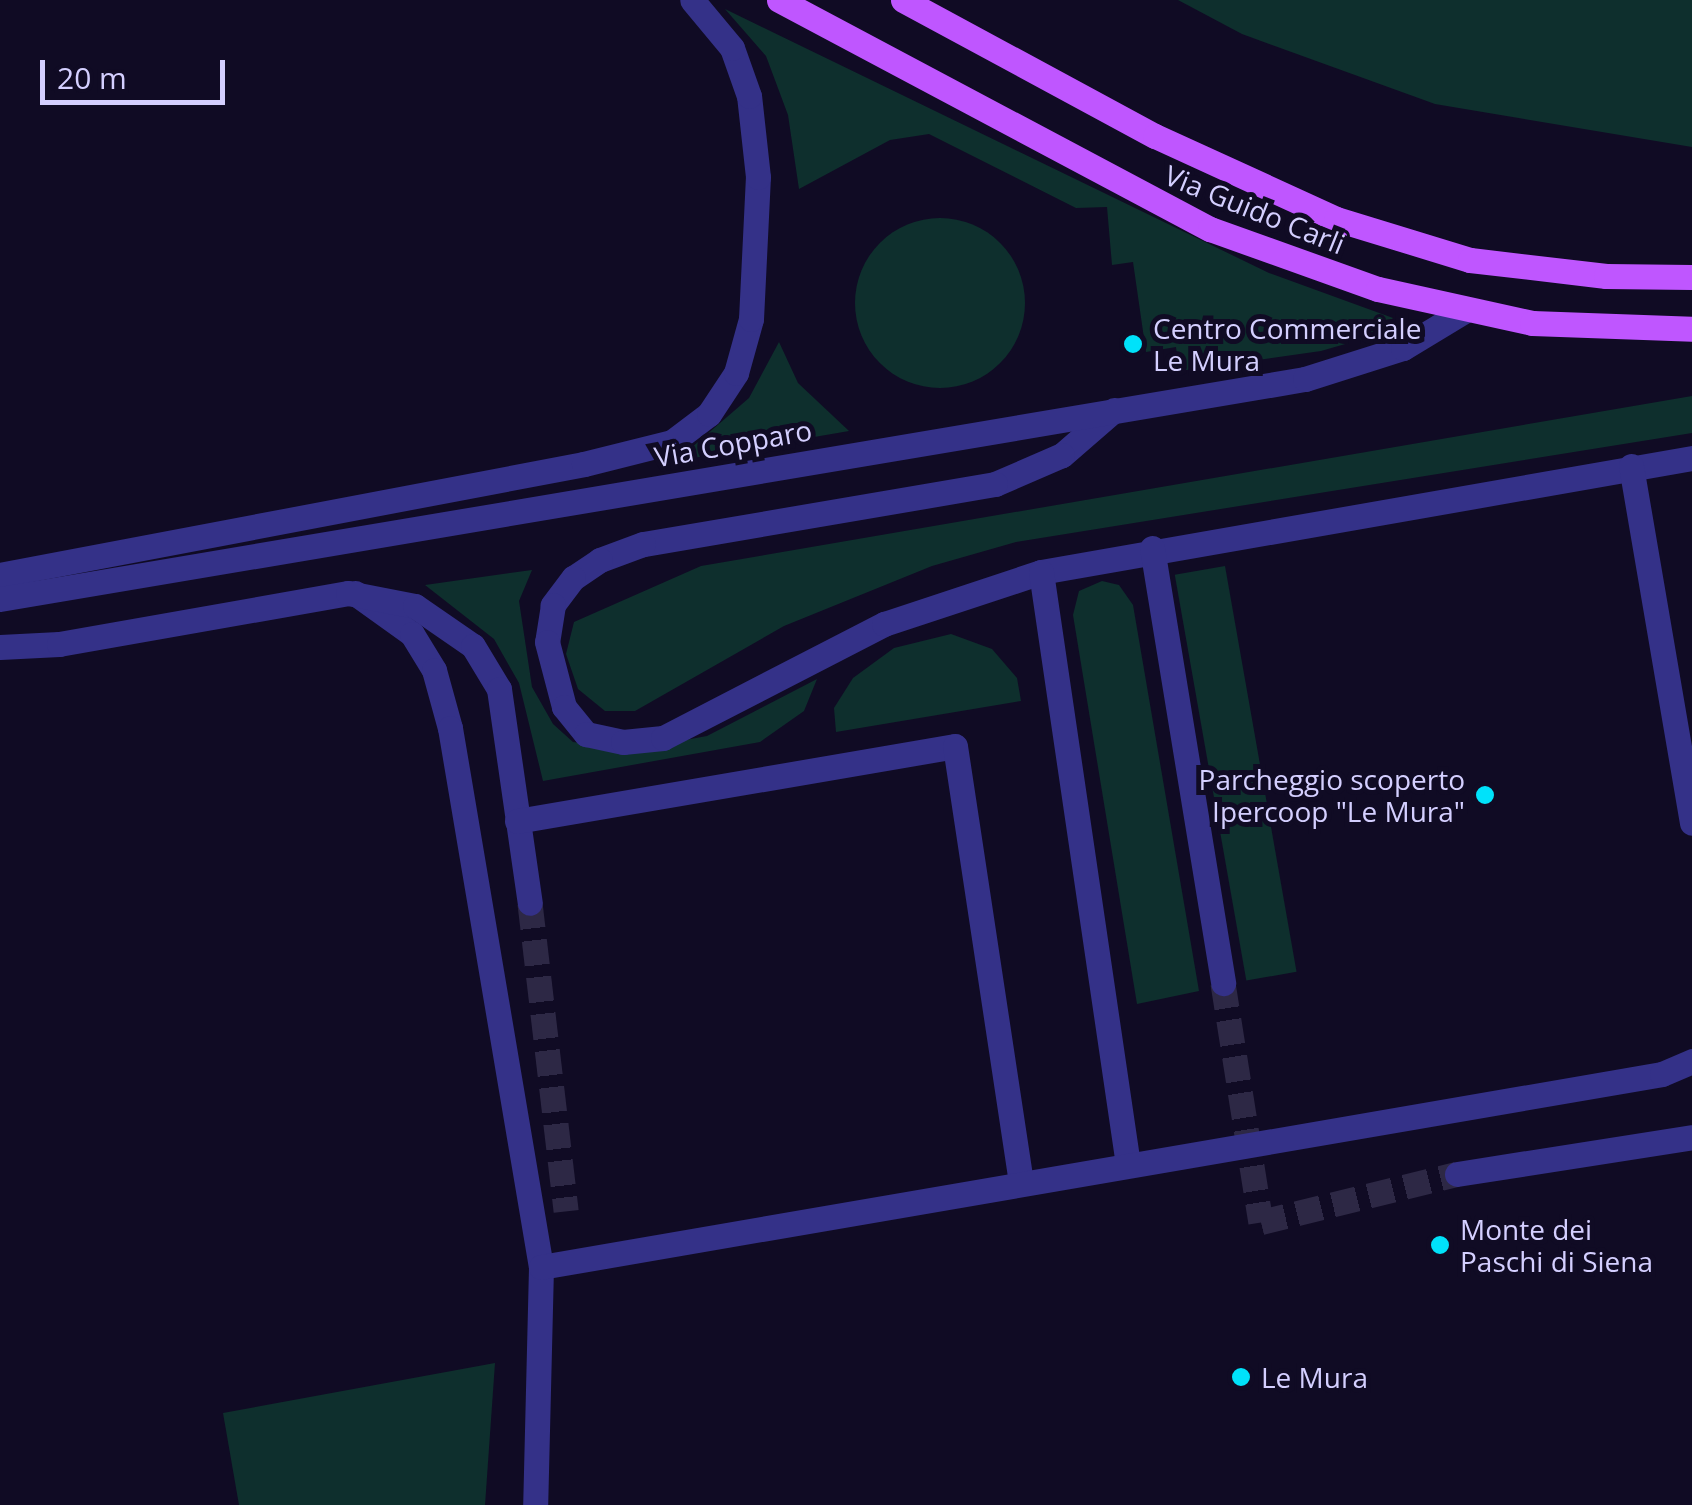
<!DOCTYPE html>
<html>
<head>
<meta charset="utf-8">
<style>
	body { margin:0 }
	#map { position:relative; width:1692px; height:1505px; overflow:hidden; background:#100b24; font-family:"Open Sans",sans-serif }
	div>[style] { position:absolute }
	.green>* { inset:0; background:#0e2f2d; transform-origin:0 0 }
	.round { border-radius:50% }
	.minor-tunnel>* { height:25px; margin-top:-12.5px; transform-origin:0; background:repeating-linear-gradient(90deg,#2d2845 0 25px,transparent 0 37px) }
	.minor>* { height:25px; margin:-12.5px; padding:0 12.5px; transform-origin:12.5px; border-radius:12.5px; background:#343188 }
	.major>* { height:25px; margin:-12.5px; padding:0 12.5px; transform-origin:12.5px; border-radius:12.5px; background:#bf56ff }
	.dots>* { width:28px; height:28px; translate:-50% -50%; box-sizing:border-box; border:5px solid #100b24; border-radius:50% }
	span { translate:-50% -50%; white-space:nowrap; text-align:center; line-height:1.15; -webkit-text-stroke:10px #100b24; paint-order:stroke }
	.street-label { font-size:28px; color:#d4cfff }
	.poi-label { font-size:28px; color:#d4cfff }
	.left { translate:0 -50%; text-align:left }
	.right { translate:-100% -50%; text-align:right }
	.scale { position:absolute; left:40px; top:60px; width:185px; height:45px; box-sizing:border-box; border:5px solid #d4cfff; border-top:0; padding-left:12px; font-size:30px; line-height:35px; white-space:nowrap; color:#d4cfff; -webkit-text-stroke:8px #100b24; paint-order:stroke }
</style>
</head>
<body>
<div id="map">
	<div class="green">
		<div style="clip-path:polygon(1178px 0,1692px 0,1692px 147px,1435px 104px,1242px 34px)"></div>
		<div style="clip-path:polygon(725px 9px,1269px 273px,1393px 318px,1373px 336px,1321px 351px,1179px 371px,1176px 347px,1146px 352px,1133px 262px,1112px 265px,1107px 207px,1076px 208px,929px 134px,890px 140px,799px 189px,788px 115px,766px 56px)"></div>
		<div class="round" style="left:855px;top:218px;width:170px;height:170px"></div>
		<div style="clip-path:polygon(779px 342px,798px 383px,849px 431px,676px 461px,749px 398px)"></div>
		<div style="clip-path:polygon(1692px 396px,1692px 433px,1016px 542px,932px 566px,784px 626px,635px 711px,605px 711px,578px 689px,566px 654px,574px 622px,701px 566px)"></div>
		<div style="left:1225px;top:566px;width:412px;height:51px;rotate:80deg"></div>
		<div style="clip-path:polygon(532px 570px,519px 601px,532px 687px,553px 724px,573px 742px,631px 750px,707px 736px,817px 679px,804px 711px,760px 742px,543px 781px,519px 683px,494px 639px,425px 585px)"></div>
		<div style="clip-path:polygon(1102px 581px,1119px 585px,1133px 605px,1199px 991px,1137px 1004px,1073px 615px,1079px 591px)"></div>
		<div style="clip-path:polygon(951px 634px,992px 649px,1017px 678px,1021px 701px,836px 732px,834px 708px,853px 678px,894px 648px)"></div>
		<div style="clip-path:polygon(495px 1363px,485px 1505px,239px 1505px,223px 1413px)"></div>
	</div>
	<div class="minor-tunnel">
		<div style="left:530px;top:903px;width:310px;rotate:83.3deg"></div>
		<div style="left:1223px;top:983px;width:242px;rotate:81deg"></div>
		<div style="left:1261px;top:1222px;width:202px;rotate:-13.8deg"></div>
	</div>
	<div class="minor">
		<div style="left:1114px;top:410px;width:69px;rotate:139.1deg"></div>
		<div style="left:1062px;top:455px;width:73px;rotate:156.6deg"></div>
		<div style="left:995px;top:484px;width:357px;rotate:170.3deg"></div>
		<div style="left:643px;top:544px;width:46px;rotate:159.6deg"></div>
		<div style="left:600px;top:560px;width:32px;rotate:146deg"></div>
		<div style="left:573px;top:578px;width:34px;rotate:127deg"></div>
		<div style="left:553px;top:605px;width:37px;rotate:99deg"></div>
		<div style="left:547px;top:642px;width:67px;rotate:75.3deg"></div>
		<div style="left:564px;top:707px;width:35px;rotate:51deg"></div>
		<div style="left:586px;top:734px;width:38px;rotate:12deg"></div>
		<div style="left:623px;top:742px;width:40px;rotate:-5.7deg"></div>
		<div style="left:663px;top:738px;width:249px;rotate:-27.3deg"></div>
		<div style="left:884px;top:624px;width:165px;rotate:-18.3deg"></div>
		<div style="left:1041px;top:572px;width:661px;rotate:-9.93deg"></div>
		<div style="left:1631px;top:466px;width:362px;rotate:80.3deg"></div>
		<div style="left:1152px;top:548px;width:441px;rotate:80.7deg"></div>
		<div style="left:1041px;top:572px;width:599px;rotate:81.65deg"></div>
		<div style="left:0;top:575px;width:594px;rotate:-10.76deg"></div>
		<div style="left:584px;top:464px;width:91px;rotate:-14deg"></div>
		<div style="left:672px;top:442px;width:46px;rotate:-37.1deg"></div>
		<div style="left:709px;top:414px;width:49px;rotate:-56.6deg"></div>
		<div style="left:736px;top:373px;width:56px;rotate:-74.5deg"></div>
		<div style="left:751px;top:319px;width:142px;rotate:-87.2deg"></div>
		<div style="left:758px;top:177px;width:81px;rotate:-96.3deg"></div>
		<div style="left:749px;top:96px;width:51px;rotate:-109.5deg"></div>
		<div style="left:732px;top:48px;width:62px;rotate:-129.8deg"></div>
		<div style="left:355px;top:593px;width:70px;rotate:35.7deg"></div>
		<div style="left:412px;top:634px;width:42px;rotate:58.6deg"></div>
		<div style="left:434px;top:670px;width:60px;rotate:74.6deg"></div>
		<div style="left:450px;top:728px;width:547px;rotate:80.42deg"></div>
		<div style="left:541px;top:1267px;width:238px;rotate:91.4deg"></div>
		<div style="left:0;top:599px;width:1323px;rotate:-9.57deg"></div>
		<div style="left:1305px;top:379px;width:103px;rotate:-17.6deg"></div>
		<div style="left:1403px;top:348px;width:71px;rotate:-31.2deg"></div>
		<div style="left:0;top:647px;width:59px;rotate:-2.9deg"></div>
		<div style="left:59px;top:644px;width:293px;rotate:-10deg"></div>
		<div style="left:348px;top:593px;width:68px;rotate:11deg"></div>
		<div style="left:415px;top:606px;width:70px;rotate:34.6deg"></div>
		<div style="left:473px;top:646px;width:50px;rotate:58.8deg"></div>
		<div style="left:499px;top:689px;width:216px;rotate:81.8deg"></div>
		<div style="left:517px;top:821px;width:444px;rotate:-9.7deg"></div>
		<div style="left:955px;top:746px;width:442px;rotate:81.4deg"></div>
		<div style="left:1457px;top:1174px;width:238px;rotate:-8.9deg"></div>
		<div style="left:541px;top:1267px;width:1137px;rotate:-9.77deg"></div>
		<div style="left:1662px;top:1074px;width:33px;rotate:-23deg"></div>
	</div>
	<div class="major">
		<div style="left:779px;top:0;width:488px;rotate:28deg"></div>
		<div style="left:1210px;top:229px;width:178px;rotate:19.7deg"></div>
		<div style="left:1378px;top:289px;width:158px;rotate:12.4deg"></div>
		<div style="left:1532px;top:323px;width:160px;rotate:2.1deg"></div>
		<div style="left:903px;top:0;width:286px;rotate:28.4deg"></div>
		<div style="left:1155px;top:136px;width:199px;rotate:24.6deg"></div>
		<div style="left:1336px;top:219px;width:140px;rotate:17deg"></div>
		<div style="left:1470px;top:260px;width:137px;rotate:6.7deg"></div>
		<div style="left:1606px;top:276px;width:86px;rotate:0.7deg"></div>
	</div>
	<div class="dots">
		<div style="left:1133px;top:344px;background:#00e2fa"></div>
		<div style="left:1485px;top:795px;background:#00e2fa"></div>
		<div style="left:1440px;top:1245px;background:#00e2fa"></div>
		<div style="left:1241px;top:1377px;background:#00e2fa"></div>
	</div>
	<div class="street-label">
		<span style="left:1255px;top:209px;rotate:22deg">Via Guido Carli</span>
		<span style="left:733px;top:443px;rotate:-10deg">Via Copparo</span>
	</div>
	<div class="poi-label">
		<span class="left" style="left:1153px;top:344px">Centro Commerciale<br>Le Mura</span>
		<span class="right" style="left:1465px;top:795px">Parcheggio scoperto<br>Ipercoop "Le Mura"</span>
		<span class="left" style="left:1460px;top:1245px">Monte dei<br>Paschi di Siena</span>
		<span class="left" style="left:1261px;top:1377px">Le Mura</span>
	</div>
	<div class="scale">20 m</div>
</div>
</body>
</html>
